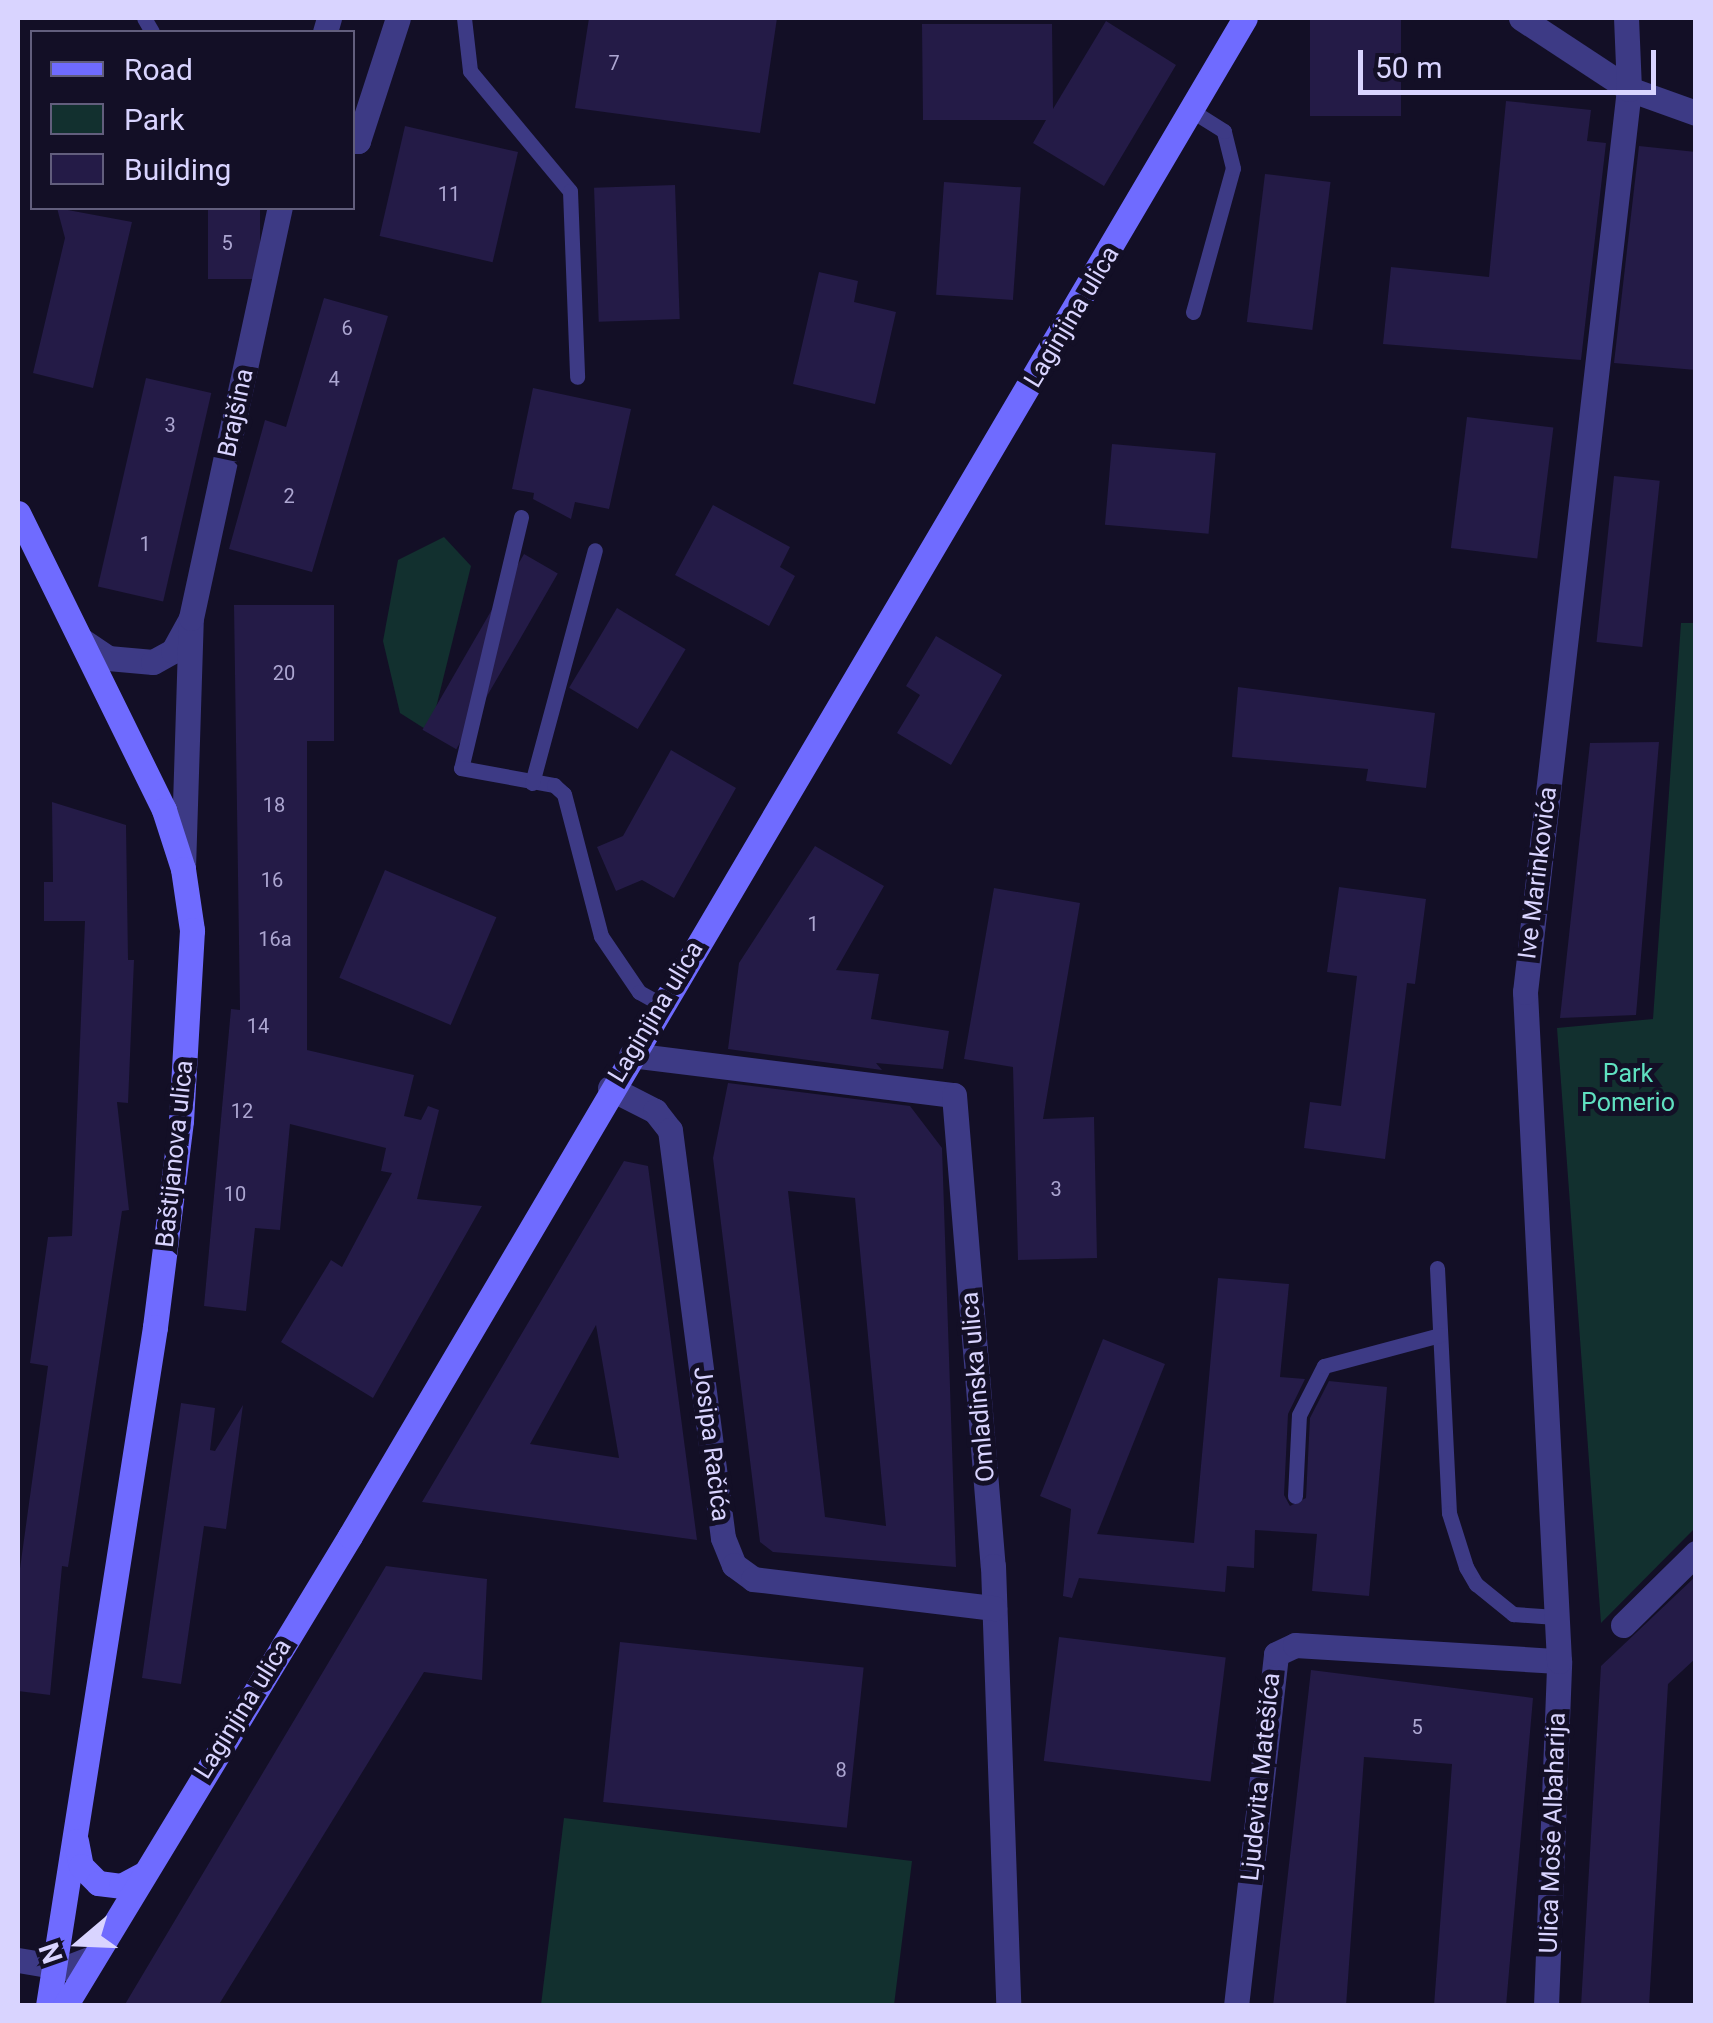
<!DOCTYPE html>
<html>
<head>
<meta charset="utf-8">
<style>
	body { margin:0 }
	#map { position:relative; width:1713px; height:2023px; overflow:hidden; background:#130f26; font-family:Roboto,sans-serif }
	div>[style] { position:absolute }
	.green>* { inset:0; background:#12302f }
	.building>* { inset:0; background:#241b47; transform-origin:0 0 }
	.lane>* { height:15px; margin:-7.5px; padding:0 7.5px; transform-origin:7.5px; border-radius:7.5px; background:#3d3a85 }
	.street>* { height:25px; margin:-12.5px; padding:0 12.5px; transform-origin:12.5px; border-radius:12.5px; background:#3d3a85 }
	.secondary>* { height:25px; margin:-12.5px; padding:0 12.5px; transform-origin:12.5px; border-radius:12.5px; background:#6f6bff }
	span { translate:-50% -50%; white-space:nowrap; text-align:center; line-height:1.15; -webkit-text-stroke:10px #130f26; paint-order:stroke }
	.number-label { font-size:20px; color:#aca6d1 }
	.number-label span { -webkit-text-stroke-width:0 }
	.street-label { font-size:25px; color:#d9d4ff }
	.park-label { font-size:25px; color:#5fe0c0 }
	.frame { position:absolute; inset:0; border:20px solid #d9d4ff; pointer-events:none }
	.legend { position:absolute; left:30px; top:30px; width:325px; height:180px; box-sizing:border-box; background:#130f26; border:2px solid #625e7d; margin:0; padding:12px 18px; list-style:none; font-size:30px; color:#d9d4ff }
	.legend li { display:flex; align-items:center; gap:20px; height:50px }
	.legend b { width:50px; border:2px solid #625e7d }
	.north { position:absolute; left:30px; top:1893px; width:100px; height:100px; -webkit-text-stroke:8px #130f26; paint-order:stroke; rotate:251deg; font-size:28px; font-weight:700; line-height:40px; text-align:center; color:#d9d4ff }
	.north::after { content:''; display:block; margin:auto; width:35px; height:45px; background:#d9d4ff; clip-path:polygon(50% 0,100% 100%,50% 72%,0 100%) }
	.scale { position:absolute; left:1358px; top:50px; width:298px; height:45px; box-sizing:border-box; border:5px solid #d9d4ff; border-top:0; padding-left:12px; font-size:30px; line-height:35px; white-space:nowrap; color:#d9d4ff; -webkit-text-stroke:8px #130f26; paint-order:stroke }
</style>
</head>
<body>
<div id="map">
	<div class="green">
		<div style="clip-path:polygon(444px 537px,471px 566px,430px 732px,400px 713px,383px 641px,398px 560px)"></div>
		<div style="clip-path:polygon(1681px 623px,1696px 623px,1695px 1528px,1601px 1623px,1557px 1028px,1653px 1019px)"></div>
		<div style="clip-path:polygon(564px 1818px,912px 1861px,894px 2005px,541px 2005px)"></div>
	</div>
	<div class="building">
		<div style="clip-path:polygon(589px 18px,777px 18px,760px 133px,575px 108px)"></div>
		<div style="left:1310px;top:18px;width:91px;height:98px"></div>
		<div style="clip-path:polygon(1106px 21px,1176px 65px,1104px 186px,1033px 143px,1046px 120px,923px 120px,922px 24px,1052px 24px,1053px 109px)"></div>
		<div style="clip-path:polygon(1506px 101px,1591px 110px,1587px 141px,1606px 143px,1581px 360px,1383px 344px,1391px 267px,1489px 277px)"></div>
		<div style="left:405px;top:126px;width:116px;height:113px;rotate:13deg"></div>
		<div style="clip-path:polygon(1639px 146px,1696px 152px,1696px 370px,1614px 363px)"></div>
		<div style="left:1265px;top:174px;width:66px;height:149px;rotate:7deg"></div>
		<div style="left:944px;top:182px;width:77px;height:113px;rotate:4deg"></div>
		<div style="left:675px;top:185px;width:134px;height:81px;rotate:88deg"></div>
		<div style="clip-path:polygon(57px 208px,132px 222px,93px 388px,33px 373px,65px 238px)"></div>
		<div style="left:208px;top:208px;width:52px;height:71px"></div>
		<div style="clip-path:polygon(819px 272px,858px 281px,854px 302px,896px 312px,875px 404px,793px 384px)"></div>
		<div style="clip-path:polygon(324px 298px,388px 316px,312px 572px,229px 549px,265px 420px,286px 427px)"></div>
		<div style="left:146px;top:378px;width:67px;height:214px;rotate:13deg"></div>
		<div style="clip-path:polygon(533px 388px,631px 409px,609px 509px,575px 502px,571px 519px,533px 499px,534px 493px,512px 489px)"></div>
		<div style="left:1467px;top:417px;width:87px;height:132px;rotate:7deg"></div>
		<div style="left:1112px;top:444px;width:104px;height:81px;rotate:5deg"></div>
		<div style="left:1614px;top:476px;width:46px;height:167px;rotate:6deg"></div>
		<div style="clip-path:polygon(713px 505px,790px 547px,780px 567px,795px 576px,769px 626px,675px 575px)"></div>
		<div style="left:524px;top:554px;width:39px;height:203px;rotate:30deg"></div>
		<div style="clip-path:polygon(234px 605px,334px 605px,334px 741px,307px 741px,307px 1050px,414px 1075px,404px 1116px,421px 1120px,428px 1106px,439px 1110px,417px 1199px,482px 1206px,373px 1398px,281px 1342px,331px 1260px,342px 1267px,392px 1173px,381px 1171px,386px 1148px,290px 1124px,280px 1230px,255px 1228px,246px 1311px,204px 1306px,231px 1009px,240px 1010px)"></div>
		<div style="left:617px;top:608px;width:80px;height:93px;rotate:31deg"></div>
		<div style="clip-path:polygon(936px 636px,1002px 675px,951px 765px,897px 733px,920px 695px,906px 686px)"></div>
		<div style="clip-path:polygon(1238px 687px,1435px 713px,1426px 788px,1366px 781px,1368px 769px,1232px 757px)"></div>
		<div style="clip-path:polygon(1659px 742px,1636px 1015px,1560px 1018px,1590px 743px)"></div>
		<div style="clip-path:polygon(671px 750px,736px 788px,674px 898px,642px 880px,616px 891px,597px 847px,623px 836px)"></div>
		<div style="clip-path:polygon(52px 802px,126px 825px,128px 960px,134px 960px,128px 1103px,117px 1102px,129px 1210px,122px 1211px,68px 1567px,62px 1566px,50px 1695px,18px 1691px,18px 1583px,48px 1366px,30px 1363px,48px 1237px,72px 1236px,85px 921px,44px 921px,44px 882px,53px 882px)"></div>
		<div style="clip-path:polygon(815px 846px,884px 886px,836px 970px,879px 974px,871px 1019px,949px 1031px,943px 1069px,876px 1063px,882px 1070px,728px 1049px,739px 963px)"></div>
		<div style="left:385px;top:870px;width:121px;height:117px;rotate:23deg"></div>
		<div style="clip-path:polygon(1339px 887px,1426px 899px,1415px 984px,1407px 983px,1385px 1159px,1304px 1148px,1310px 1102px,1341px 1106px,1357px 976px,1327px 972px)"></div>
		<div style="clip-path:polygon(994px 888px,1080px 903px,1043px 1119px,1094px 1117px,1097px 1258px,1018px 1260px,1013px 1067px,964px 1059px)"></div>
		<div style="clip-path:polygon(evenodd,728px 1083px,910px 1106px,942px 1148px,956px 1567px,773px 1552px,760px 1542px,713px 1158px,728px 1083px,788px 1191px,855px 1198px,886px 1526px,825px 1517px,788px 1191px)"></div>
		<div style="clip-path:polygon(evenodd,624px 1161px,648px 1166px,697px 1540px,422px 1502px,624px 1161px,596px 1325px,619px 1458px,530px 1444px,596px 1325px)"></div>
		<div style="clip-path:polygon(1218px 1278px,1289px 1284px,1280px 1377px,1305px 1379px,1288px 1414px,1284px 1495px,1290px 1506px,1306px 1498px,1310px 1418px,1329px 1381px,1387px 1387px,1369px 1596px,1312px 1591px,1317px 1534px,1255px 1530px,1254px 1568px,1227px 1566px,1225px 1592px,1079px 1578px,1072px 1598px,1063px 1596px,1071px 1509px,1040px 1496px,1103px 1339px,1165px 1364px,1097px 1534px,1194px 1543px)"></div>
		<div style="clip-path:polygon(181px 1403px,215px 1408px,210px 1450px,215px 1451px,243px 1405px,226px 1529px,204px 1526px,181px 1684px,142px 1678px)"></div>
		<div style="clip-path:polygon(386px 1566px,487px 1579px,482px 1680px,424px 1672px,218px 2006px,124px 2006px)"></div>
		<div style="clip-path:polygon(1696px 1576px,1696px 1658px,1668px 1684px,1649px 2006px,1581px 2006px,1601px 1666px)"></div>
		<div style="left:1059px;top:1637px;width:168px;height:125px;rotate:7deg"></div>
		<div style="left:620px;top:1642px;width:245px;height:161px;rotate:6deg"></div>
		<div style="clip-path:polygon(1311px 1670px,1533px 1698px,1506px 2006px,1434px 2006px,1452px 1764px,1364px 1757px,1346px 2006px,1273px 2006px)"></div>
	</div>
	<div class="lane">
		<div style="left:144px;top:18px;width:16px;rotate:60deg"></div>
		<div style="left:464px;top:18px;width:53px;rotate:83.5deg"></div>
		<div style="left:470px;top:71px;width:156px;rotate:50.2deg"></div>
		<div style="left:570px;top:191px;width:186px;rotate:87.8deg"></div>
		<div style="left:1193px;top:312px;width:149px;rotate:-74.5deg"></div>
		<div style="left:1233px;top:168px;width:38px;rotate:-104deg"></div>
		<div style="left:1224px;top:131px;width:36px;rotate:-148deg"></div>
		<div style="left:521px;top:517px;width:258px;rotate:103.4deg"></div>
		<div style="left:461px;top:768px;width:95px;rotate:10.4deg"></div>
		<div style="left:554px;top:785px;width:13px;rotate:42deg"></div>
		<div style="left:564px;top:794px;width:147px;rotate:75.4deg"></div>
		<div style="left:601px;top:936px;width:68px;rotate:55.8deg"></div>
		<div style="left:639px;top:992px;width:25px;rotate:29deg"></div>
		<div style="left:532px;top:783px;width:241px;rotate:-74.9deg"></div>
		<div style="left:1437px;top:1268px;width:245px;rotate:87.2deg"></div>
		<div style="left:1449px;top:1513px;width:57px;rotate:72.5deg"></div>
		<div style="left:1466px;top:1567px;width:20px;rotate:60deg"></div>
		<div style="left:1476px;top:1584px;width:48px;rotate:39deg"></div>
		<div style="left:1513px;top:1614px;width:43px;rotate:4deg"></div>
		<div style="left:1295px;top:1496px;width:81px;rotate:-87.2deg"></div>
		<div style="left:1299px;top:1415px;width:55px;rotate:-63deg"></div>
		<div style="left:1324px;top:1366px;width:120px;rotate:-15deg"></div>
	</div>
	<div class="street">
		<div style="left:1521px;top:18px;width:129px;rotate:33.3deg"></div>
		<div style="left:1629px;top:89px;width:71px;rotate:19.7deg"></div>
		<div style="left:325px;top:32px;width:15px;rotate:-74deg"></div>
		<div style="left:352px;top:141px;width:6px"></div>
		<div style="left:358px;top:141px;width:129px;rotate:-72deg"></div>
		<div style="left:83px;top:641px;width:30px;rotate:34deg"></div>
		<div style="left:108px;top:658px;width:45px;rotate:5.1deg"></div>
		<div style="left:153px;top:662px;width:23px;rotate:-29deg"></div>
		<div style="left:173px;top:651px;width:33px;rotate:-61deg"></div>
		<div style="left:183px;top:868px;width:250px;rotate:-88.2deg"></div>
		<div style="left:191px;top:618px;width:420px;rotate:-77.8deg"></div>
		<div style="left:631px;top:1055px;width:325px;rotate:7.1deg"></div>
		<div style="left:954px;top:1095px;width:473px;rotate:85.3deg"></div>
		<div style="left:993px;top:1566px;width:440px;rotate:88deg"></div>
		<div style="left:610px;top:1088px;width:51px;rotate:27.1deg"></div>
		<div style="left:655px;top:1111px;width:24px;rotate:52deg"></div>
		<div style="left:670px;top:1130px;width:411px;rotate:82.6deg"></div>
		<div style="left:723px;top:1538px;width:29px;rotate:68deg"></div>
		<div style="left:734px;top:1565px;width:24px;rotate:36deg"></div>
		<div style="left:753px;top:1579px;width:243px;rotate:6.9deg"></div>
		<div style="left:1623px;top:1625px;width:103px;rotate:-44.6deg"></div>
		<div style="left:18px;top:1960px;width:49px;rotate:9.5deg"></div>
		<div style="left:66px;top:1968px;width:30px;rotate:-21deg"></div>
		<div style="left:1236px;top:2006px;width:354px;rotate:-83.5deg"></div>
		<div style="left:1276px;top:1654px;width:21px;rotate:-25deg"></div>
		<div style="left:1295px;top:1645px;width:264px;rotate:3.5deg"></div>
		<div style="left:1546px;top:2006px;width:345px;rotate:-87.8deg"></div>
		<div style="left:1559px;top:1661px;width:670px;rotate:-92.91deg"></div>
		<div style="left:1525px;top:992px;width:909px;rotate:-83.43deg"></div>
		<div style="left:1629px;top:89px;width:71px;rotate:-92.4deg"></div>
	</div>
	<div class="secondary">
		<div style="left:18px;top:513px;width:331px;rotate:63.8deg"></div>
		<div style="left:164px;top:810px;width:62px;rotate:72.1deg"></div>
		<div style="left:183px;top:869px;width:62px;rotate:81.6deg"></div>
		<div style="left:192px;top:930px;width:191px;rotate:93.3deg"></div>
		<div style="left:181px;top:1121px;width:208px;rotate:97.2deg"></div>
		<div style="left:155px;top:1327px;width:687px;rotate:98.96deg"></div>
		<div style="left:76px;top:1841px;width:25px;rotate:79deg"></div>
		<div style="left:81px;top:1866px;width:24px;rotate:45deg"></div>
		<div style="left:98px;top:1883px;width:23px;rotate:7deg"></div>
		<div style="left:121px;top:1886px;width:26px;rotate:-28deg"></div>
		<div style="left:65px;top:2006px;width:550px;rotate:-58.77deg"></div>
		<div style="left:350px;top:1536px;width:1762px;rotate:-59.48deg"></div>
	</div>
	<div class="number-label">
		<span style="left:614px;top:63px">7</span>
		<span style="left:449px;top:194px">11</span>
		<span style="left:227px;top:243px">5</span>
		<span style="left:347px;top:328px">6</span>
		<span style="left:334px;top:379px">4</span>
		<span style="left:170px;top:425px">3</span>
		<span style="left:289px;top:496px">2</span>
		<span style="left:145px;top:544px">1</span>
		<span style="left:284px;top:673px">20</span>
		<span style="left:274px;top:805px">18</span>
		<span style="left:272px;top:880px">16</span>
		<span style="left:813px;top:924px">1</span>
		<span style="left:275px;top:939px">16a</span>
		<span style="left:258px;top:1026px">14</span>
		<span style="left:242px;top:1111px">12</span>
		<span style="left:1056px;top:1189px">3</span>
		<span style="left:235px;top:1194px">10</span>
		<span style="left:1417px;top:1727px">5</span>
		<span style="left:841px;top:1770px">8</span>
	</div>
	<div class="street-label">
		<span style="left:1072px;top:317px;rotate:-59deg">Laginjina ulica</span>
		<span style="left:236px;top:413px;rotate:-78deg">Brajšina</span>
		<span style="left:1538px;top:873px;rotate:-83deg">Ive Marinkovića</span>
		<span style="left:656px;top:1012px;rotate:-59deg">Laginjina ulica</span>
		<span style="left:175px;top:1154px;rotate:-84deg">Baštijanova ulica</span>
		<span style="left:978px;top:1387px;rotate:-95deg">Omladinska ulica</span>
		<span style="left:711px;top:1444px;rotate:83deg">Josipa Račića</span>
		<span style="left:243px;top:1709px;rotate:-58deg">Laginjina ulica</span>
		<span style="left:1261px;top:1777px;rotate:-84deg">Ljudevita Matešića</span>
		<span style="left:1553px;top:1833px;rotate:-88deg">Ulica Moše Albaharija</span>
	</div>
	<div class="park-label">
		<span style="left:1628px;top:1089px">Park<br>Pomerio</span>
	</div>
	<div class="frame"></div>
	<ul class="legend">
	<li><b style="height:12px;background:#6f6bff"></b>Road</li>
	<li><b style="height:28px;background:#12302f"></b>Park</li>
	<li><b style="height:28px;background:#241b47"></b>Building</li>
	</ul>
	<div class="north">N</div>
	<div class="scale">50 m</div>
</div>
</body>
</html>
